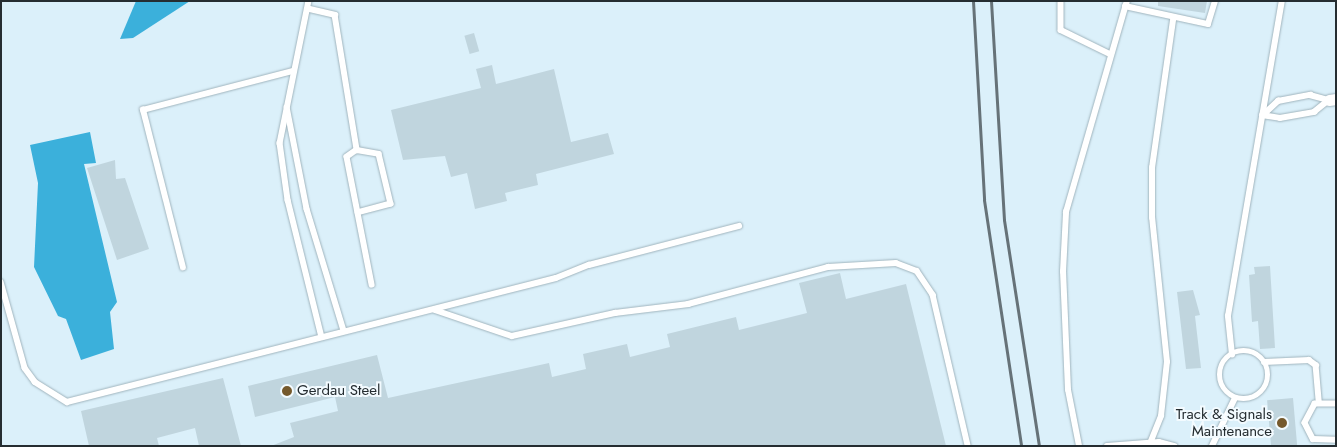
<!DOCTYPE html>
<html>
<head>
<meta charset="utf-8">
<style>
	body { margin:0 }
	#map { position:relative; width:1337px; height:447px; overflow:hidden; background:#dbf0fa; font-family:Jost,sans-serif }
	div>[style] { position:absolute }
	.water>* { inset:0; background:#3bb0db }
	.building>* { inset:0; background:#c0d5de; transform-origin:0 0 }
	.roads { filter:drop-shadow(0 0 1px #a0b4bd) drop-shadow(0 0 1px #a0b4bd) }
	.lane>* { height:5.5px; margin:-2.75px; padding:0 2.75px; transform-origin:2.75px; border-radius:2.75px; background:#fff }
	.lane>.ring { margin:-2.75px; padding:0; box-sizing:content-box; background:none; border:5.5px solid #fff; border-radius:50% }
	.street>* { height:11px; margin:-5.5px; padding:0 5.5px; transform-origin:5.5px; border-radius:5.5px; background:#fff }
	.rail>* { height:3px; margin:-1.5px; padding:0 1.5px; transform-origin:1.5px; border-radius:1.5px; background:#667278 }
	.dots>* { width:14px; height:14px; translate:-50% -50%; box-sizing:border-box; border:2px solid #f3fbff; border-radius:50% }
	span { translate:-50% -50%; white-space:nowrap; text-align:center; line-height:1.15; -webkit-text-stroke:4px #f3fbff; paint-order:stroke }
	.poi-label { font-size:15px; color:#252d31 }
	.left { translate:0 -50%; text-align:left }
	.right { translate:-100% -50%; text-align:right }
	.frame { position:absolute; inset:0; border:2px solid #252d31; pointer-events:none }
</style>
</head>
<body>
<div id="map">
	<div class="water">
		<div style="clip-path:polygon(136px 1px,190px 1px,133px 38px,120px 39px)"></div>
		<div style="clip-path:polygon(90px 132px,96px 163px,84px 164px,117px 302px,110px 312px,114px 349px,81px 360px,66px 319px,58px 316px,34px 267px,38px 183px,30px 145px)"></div>
	</div>
	<div class="building">
		<div style="clip-path:polygon(1158px 1px,1207px 1px,1205px 13px,1158px 6px)"></div>
		<div style="left:474px;top:33px;width:19px;height:10px;rotate:74deg"></div>
		<div style="clip-path:polygon(492px 65px,496px 84px,554px 69px,571px 142px,608px 133px,614px 154px,536px 174px,538px 185px,505px 193px,507px 201px,475px 209px,467px 173px,451px 177px,445px 156px,403px 160px,391px 110px,481px 88px,476px 69px)"></div>
		<div style="clip-path:polygon(115px 160px,116px 179px,125px 178px,149px 249px,117px 260px,87px 168px)"></div>
		<div style="clip-path:polygon(1270px 266px,1275px 348px,1260px 349px,1258px 321px,1252px 322px,1249px 275px,1255px 274px,1254px 267px)"></div>
		<div style="clip-path:polygon(840px 273px,846px 299px,906px 284px,946px 446px,271px 446px,294px 437px,290px 423px,338px 411px,335px 397px,255px 417px,248px 386px,377px 355px,388px 398px,549px 363px,552px 377px,586px 369px,583px 354px,627px 344px,630px 357px,670px 347px,667px 334px,736px 317px,739px 330px,807px 313px,799px 283px)"></div>
		<div style="clip-path:polygon(1193px 290px,1200px 315px,1195px 316px,1201px 368px,1186px 369px,1177px 292px)"></div>
		<div style="clip-path:polygon(223px 378px,241px 446px,199px 446px,195px 428px,157px 438px,159px 446px,89px 446px,81px 411px)"></div>
		<div style="left:1293px;top:398px;width:48px;height:26px;rotate:85deg"></div>
	</div>
	<div class="roads">
		<div class="lane">
			<div style="left:309px;top:1px;width:145px;rotate:101.5deg"></div>
			<div style="left:280px;top:143px;width:58px;rotate:82deg"></div>
			<div style="left:288px;top:200px;width:141px;rotate:76.1deg"></div>
			<div style="left:1061px;top:1px;width:29px;rotate:90deg"></div>
			<div style="left:1061px;top:30px;width:55px;rotate:26.1deg"></div>
			<div style="left:1125px;top:6px;width:85px;rotate:12.2deg"></div>
			<div style="left:1208px;top:24px;width:24px;rotate:-73deg"></div>
			<div style="left:310px;top:9px;width:26px;rotate:13deg"></div>
			<div style="left:335px;top:15px;width:137px;rotate:80.7deg"></div>
			<div style="left:357px;top:150px;width:12px;rotate:145deg"></div>
			<div style="left:347px;top:157px;width:130px;rotate:78.9deg"></div>
			<div style="left:287px;top:107px;width:104px;rotate:78.9deg"></div>
			<div style="left:307px;top:209px;width:127px;rotate:73.1deg"></div>
			<div style="left:1262px;top:115px;width:18px;rotate:9deg"></div>
			<div style="left:1280px;top:118px;width:35px;rotate:-10deg"></div>
			<div style="left:1314px;top:112px;width:19px;rotate:-39deg"></div>
			<div style="left:1263px;top:115px;width:21px;rotate:-43deg"></div>
			<div style="left:1278px;top:101px;width:33px;rotate:-11deg"></div>
			<div style="left:1310px;top:95px;width:20px;rotate:15deg"></div>
			<div style="left:357px;top:150px;width:22px;rotate:10deg"></div>
			<div style="left:379px;top:154px;width:51px;rotate:76.5deg"></div>
			<div style="left:391px;top:204px;width:34px;rotate:165deg"></div>
			<div style="left:183px;top:268px;width:163px;rotate:-104.2deg"></div>
			<div style="left:143px;top:110px;width:155px;rotate:-14.6deg"></div>
			<div style="left:1px;top:282px;width:89px;rotate:74.4deg"></div>
			<div style="left:25px;top:368px;width:17px;rotate:54deg"></div>
			<div style="left:35px;top:382px;width:38px;rotate:32deg"></div>
			<div style="left:67px;top:402px;width:504px;rotate:-14.23deg"></div>
			<div style="left:556px;top:278px;width:35px;rotate:-22deg"></div>
			<div style="left:589px;top:265px;width:155px;rotate:-14.6deg"></div>
			<div style="left:435px;top:310px;width:81px;rotate:18.7deg"></div>
			<div style="left:512px;top:336px;width:106px;rotate:-12.6deg"></div>
			<div style="left:615px;top:313px;width:74px;rotate:-7deg"></div>
			<div style="left:688px;top:304px;width:145px;rotate:-14.8deg"></div>
			<div style="left:828px;top:267px;width:68px;rotate:-3.4deg"></div>
			<div style="left:896px;top:263px;width:22px;rotate:21deg"></div>
			<div style="left:917px;top:271px;width:29px;rotate:56deg"></div>
			<div style="left:933px;top:295px;width:155px;rotate:76.9deg"></div>
			<div class="ring" style="left:1220px;top:351px;width:42.5px;height:42.5px"></div>
			<div style="left:1232px;top:355px;width:39px;rotate:-96deg"></div>
			<div style="left:1228px;top:316px;width:320px;rotate:-80.3deg"></div>
			<div style="left:1264px;top:362px;width:45px;rotate:-2.5deg"></div>
			<div style="left:1309px;top:360px;width:9px;rotate:36deg"></div>
			<div style="left:1316px;top:365px;width:37px;rotate:85deg"></div>
			<div style="left:1336px;top:404px;width:21px;rotate:180deg"></div>
			<div style="left:1315px;top:404px;width:21px;rotate:118deg"></div>
			<div style="left:1305px;top:423px;width:18px;rotate:63deg"></div>
			<div style="left:1313px;top:439px;width:23px;rotate:2deg"></div>
			<div style="left:1079px;top:446px;width:57px;rotate:-101.1deg"></div>
			<div style="left:1068px;top:390px;width:118px;rotate:-92.4deg"></div>
			<div style="left:1063px;top:272px;width:60px;rotate:-87.1deg"></div>
			<div style="left:1066px;top:212px;width:220px;rotate:-73.9deg"></div>
			<div style="left:1107px;top:446px;width:52px;rotate:-4.4deg"></div>
			<div style="left:1159px;top:442px;width:16px;rotate:15deg"></div>
			<div style="left:1149px;top:446px;width:32px;rotate:-68deg"></div>
			<div style="left:1161px;top:416px;width:54px;rotate:-83.7deg"></div>
			<div style="left:1167px;top:362px;width:145px;rotate:-95.9deg"></div>
			<div style="left:1152px;top:218px;width:50px;rotate:-90deg"></div>
			<div style="left:1152px;top:168px;width:149px;rotate:-81.9deg"></div>
			<div style="left:1212px;top:446px;width:53px;rotate:-64.4deg"></div>
		</div>
		<div class="street">
			<div style="left:1329px;top:100px;width:7px;rotate:-8deg"></div>
		</div>
	</div>
	<div class="rail">
		<div style="left:973px;top:1px;width:199px;rotate:86.8deg"></div>
		<div style="left:984px;top:200px;width:249px;rotate:81.4deg"></div>
		<div style="left:991px;top:1px;width:219px;rotate:86.6deg"></div>
		<div style="left:1004px;top:220px;width:229px;rotate:81.2deg"></div>
	</div>
	<div class="dots">
		<div style="left:287px;top:391px;background:#75592c"></div>
		<div style="left:1282px;top:423px;background:#75592c"></div>
	</div>
	<div class="poi-label">
		<span class="left" style="left:297px;top:391px">Gerdau Steel</span>
		<span class="right" style="left:1272px;top:423px">Track &amp; Signals<br>Maintenance</span>
	</div>
	<div class="frame"></div>
</div>
</body>
</html>
